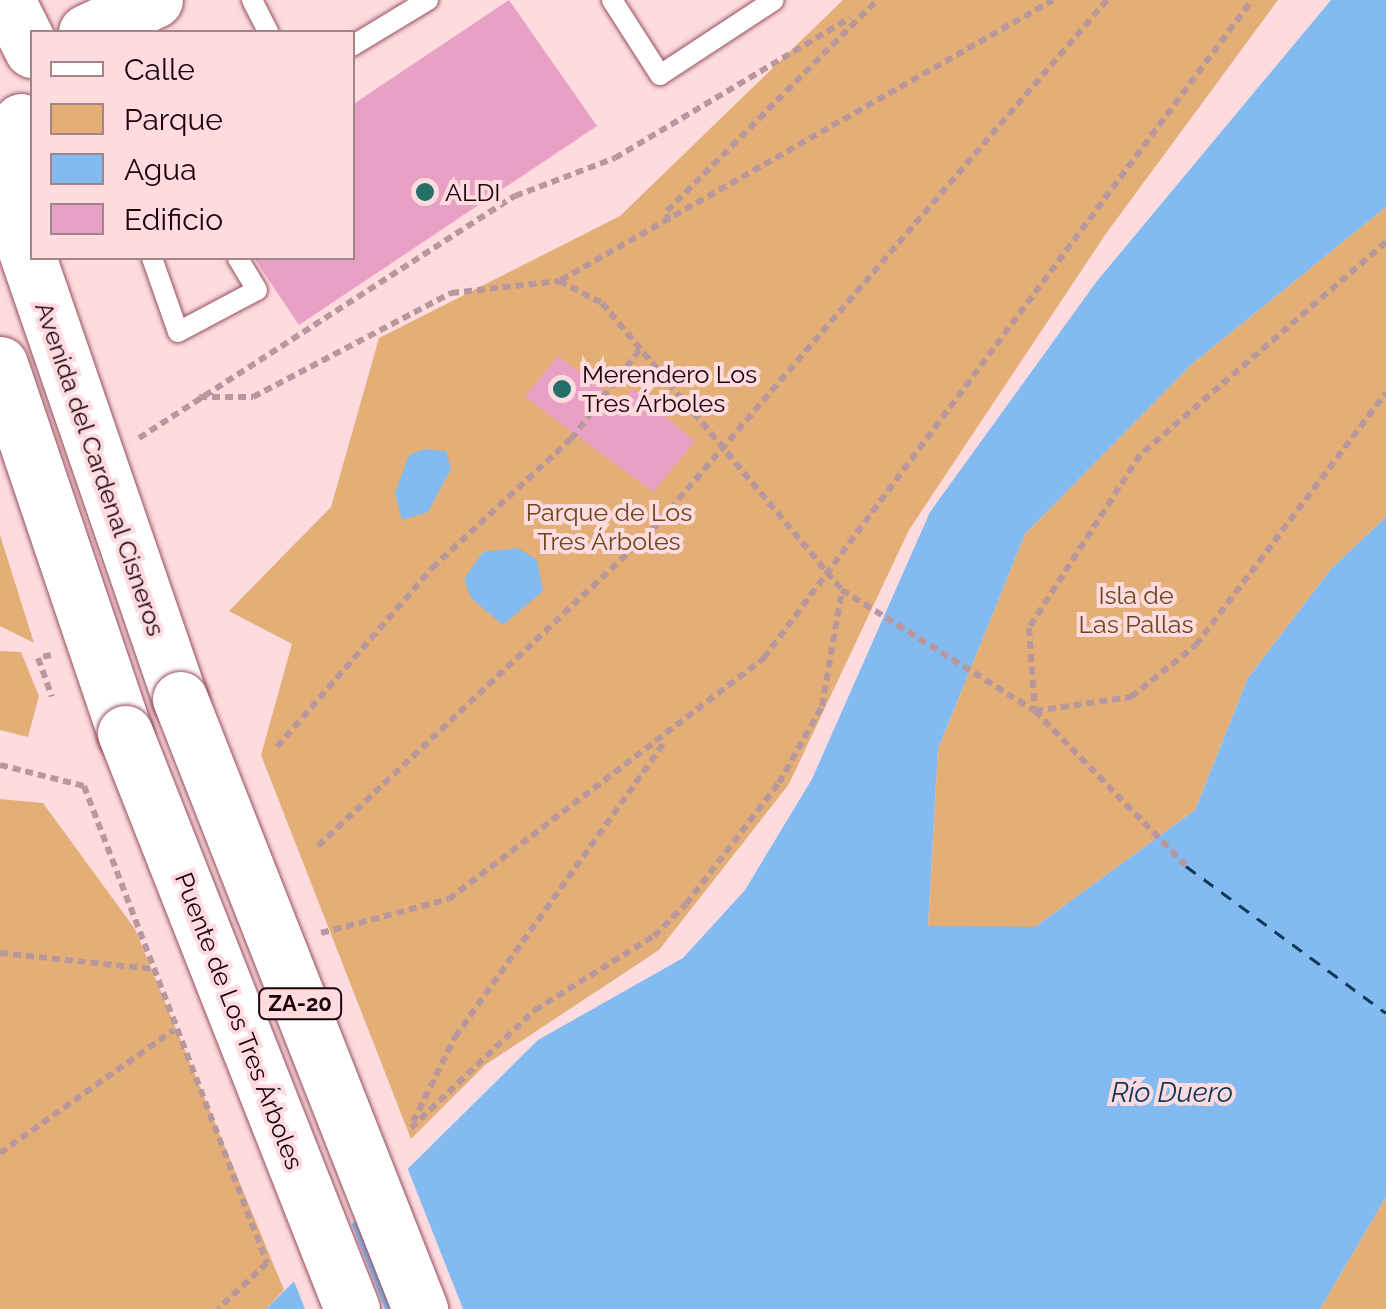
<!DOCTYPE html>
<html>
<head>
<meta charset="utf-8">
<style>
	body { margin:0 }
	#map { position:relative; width:1386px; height:1309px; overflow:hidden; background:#fddbdf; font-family:Raleway,sans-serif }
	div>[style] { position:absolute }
	.green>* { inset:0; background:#e3af76 }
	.water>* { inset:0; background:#83bbf0 }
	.pier>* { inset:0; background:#fddbdf }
	.ferry>* { height:2.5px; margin-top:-1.25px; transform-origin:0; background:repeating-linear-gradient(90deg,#0e385a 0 12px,transparent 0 22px) }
	.building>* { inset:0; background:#e8a0c4 }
	.path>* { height:6px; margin-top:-3px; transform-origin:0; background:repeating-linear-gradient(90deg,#b8989d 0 8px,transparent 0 13px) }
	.roads { filter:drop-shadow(0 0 2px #964f5e) drop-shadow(0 0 2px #964f5e) }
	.lane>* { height:20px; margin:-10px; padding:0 10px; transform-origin:10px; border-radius:10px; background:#fff }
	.secondary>* { height:55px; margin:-27.5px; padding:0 27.5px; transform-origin:27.5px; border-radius:27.5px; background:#fff }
	.highway>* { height:55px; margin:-27.5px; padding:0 27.5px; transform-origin:27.5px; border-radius:27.5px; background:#fff }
	.bridges { filter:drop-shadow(0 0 2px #964f5e) drop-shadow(0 0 2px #964f5e) }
	.highway-bridge>* { height:55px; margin:-27.5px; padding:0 27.5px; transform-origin:27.5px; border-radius:27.5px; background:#fff }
	.dots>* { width:28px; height:28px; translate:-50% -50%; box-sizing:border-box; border:5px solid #fddbdf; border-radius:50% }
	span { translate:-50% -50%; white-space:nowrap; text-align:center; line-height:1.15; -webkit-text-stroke:8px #fddbdf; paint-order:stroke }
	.shield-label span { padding:2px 8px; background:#fddbdf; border:2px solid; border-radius:8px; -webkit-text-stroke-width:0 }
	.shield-label { font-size:22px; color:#1c0309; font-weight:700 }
	.poi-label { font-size:25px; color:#1c0309 }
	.left { translate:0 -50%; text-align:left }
	.street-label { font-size:25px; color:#1c0309 }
	.park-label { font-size:25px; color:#6b471c }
	.water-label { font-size:28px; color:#0e385a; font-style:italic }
	.legend { position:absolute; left:30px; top:30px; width:325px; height:230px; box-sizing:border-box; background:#fddbdf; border:2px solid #a38589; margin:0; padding:12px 18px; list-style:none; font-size:30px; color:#1c0309 }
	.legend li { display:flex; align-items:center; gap:20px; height:50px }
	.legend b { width:50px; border:2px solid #a38589 }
</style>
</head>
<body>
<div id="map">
	<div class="green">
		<div style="clip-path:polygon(843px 0,1278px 0,1105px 235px,909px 530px,789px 784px,659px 950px,485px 1065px,411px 1139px,261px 755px,292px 644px,229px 611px,331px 507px,379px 338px,620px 216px)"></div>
		<div style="clip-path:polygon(1386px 207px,1386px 517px,1331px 569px,1248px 678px,1195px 810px,1035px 927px,928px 927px,938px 749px,1025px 534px,1192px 364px)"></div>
		<div style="clip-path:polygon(0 535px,34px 643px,0 626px)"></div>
		<div style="clip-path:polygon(0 651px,21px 652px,39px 696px,28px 737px,0 730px)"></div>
		<div style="clip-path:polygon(0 799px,43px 803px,135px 929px,284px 1290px,266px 1309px,0 1309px)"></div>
		<div style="clip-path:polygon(1386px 1197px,1386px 1309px,1320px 1309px)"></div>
	</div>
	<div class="water">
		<div style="clip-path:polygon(1331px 0,1386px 0,1386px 207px,1192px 364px,1025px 534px,938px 749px,928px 926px,1035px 927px,1195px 810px,1248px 678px,1331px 569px,1386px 517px,1386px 1197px,1320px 1309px,266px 1309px,538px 1040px,683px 958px,745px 890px,812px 779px,930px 512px,1097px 281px)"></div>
		<div style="clip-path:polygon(425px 449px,446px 451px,451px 469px,428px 512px,402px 520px,395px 493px,409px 455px)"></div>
		<div style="clip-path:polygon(518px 548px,537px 560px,543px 591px,503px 625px,471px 598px,464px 579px,483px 552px)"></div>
	</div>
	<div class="pier">
		<div style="clip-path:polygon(407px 1167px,463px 1309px,391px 1309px,354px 1217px)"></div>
		<div style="clip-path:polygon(350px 1220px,385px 1309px,305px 1309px,292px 1276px)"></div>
	</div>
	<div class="ferry">
		<div style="left:1186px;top:866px;width:248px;rotate:36.3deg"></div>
	</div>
	<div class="building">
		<div style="clip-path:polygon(509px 0,597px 126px,299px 325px,254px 258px,352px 258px,352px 105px)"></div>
		<div style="clip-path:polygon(558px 356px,621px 403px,633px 389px,695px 441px,653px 492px,525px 397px)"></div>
	</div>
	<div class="path">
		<div style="left:668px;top:222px;width:11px;rotate:-95deg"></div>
		<div style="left:667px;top:211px;width:298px;rotate:-45.1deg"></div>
		<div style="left:1386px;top:242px;width:325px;rotate:139.1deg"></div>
		<div style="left:1140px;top:455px;width:206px;rotate:122.7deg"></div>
		<div style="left:1029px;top:628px;width:83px;rotate:85.9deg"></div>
		<div style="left:1035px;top:711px;width:97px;rotate:-8.3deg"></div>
		<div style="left:1131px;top:697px;width:83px;rotate:-38.7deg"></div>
		<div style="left:1196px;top:645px;width:316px;rotate:-53deg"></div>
		<div style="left:561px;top:280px;width:566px;rotate:-29.64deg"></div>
		<div style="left:199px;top:397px;width:54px"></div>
		<div style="left:253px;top:397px;width:224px;rotate:-27.7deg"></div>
		<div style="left:451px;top:293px;width:109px;rotate:-6.3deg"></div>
		<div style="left:559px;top:281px;width:48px;rotate:27.1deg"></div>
		<div style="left:602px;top:303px;width:374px;rotate:50.1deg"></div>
		<div style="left:842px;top:590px;width:228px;rotate:32.1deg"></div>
		<div style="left:1035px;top:711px;width:216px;rotate:45.7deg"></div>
		<div style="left:139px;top:438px;width:447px;rotate:-32.8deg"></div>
		<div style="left:515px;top:196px;width:107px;rotate:-20.8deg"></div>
		<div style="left:615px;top:158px;width:274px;rotate:-30.8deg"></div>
		<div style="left:51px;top:655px;width:13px;rotate:167deg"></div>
		<div style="left:38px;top:658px;width:41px;rotate:70.3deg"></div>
		<div style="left:277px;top:747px;width:237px;rotate:-49.1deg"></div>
		<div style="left:432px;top:568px;width:190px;rotate:-42.9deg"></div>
		<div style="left:571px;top:439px;width:113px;rotate:-52.5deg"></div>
		<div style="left:0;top:765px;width:87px;rotate:14deg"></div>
		<div style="left:84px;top:786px;width:511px;rotate:69.01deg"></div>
		<div style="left:267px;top:1263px;width:67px;rotate:136.8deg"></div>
		<div style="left:318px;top:846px;width:461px;rotate:-43.4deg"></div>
		<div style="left:653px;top:529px;width:697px;rotate:-49.36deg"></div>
		<div style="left:321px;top:933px;width:132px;rotate:-14.9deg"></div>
		<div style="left:449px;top:899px;width:397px;rotate:-37.4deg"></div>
		<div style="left:764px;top:658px;width:819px;rotate:-53.44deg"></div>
		<div style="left:0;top:953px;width:152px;rotate:6deg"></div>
		<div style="left:413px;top:1122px;width:95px;rotate:-63.7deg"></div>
		<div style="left:455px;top:1037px;width:363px;rotate:-54.6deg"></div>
		<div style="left:411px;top:1128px;width:171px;rotate:-43.6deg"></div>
		<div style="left:535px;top:1010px;width:140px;rotate:-31.9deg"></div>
		<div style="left:654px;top:936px;width:45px;rotate:-45deg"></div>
		<div style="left:686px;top:904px;width:153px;rotate:-52.5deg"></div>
		<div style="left:779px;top:783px;width:88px;rotate:-60.8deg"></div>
		<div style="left:822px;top:706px;width:118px;rotate:-80.2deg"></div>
		<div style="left:0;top:1153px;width:213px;rotate:-35.3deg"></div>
	</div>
	<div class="roads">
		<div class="lane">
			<div style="left:252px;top:0;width:36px;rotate:63deg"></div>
			<div style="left:612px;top:0;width:89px;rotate:57.4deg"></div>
			<div style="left:660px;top:75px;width:136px;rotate:-33.3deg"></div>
			<div style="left:352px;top:46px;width:89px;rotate:-31.2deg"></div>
			<div style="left:152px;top:258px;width:78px;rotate:70.6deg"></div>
			<div style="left:178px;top:332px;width:89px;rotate:-28deg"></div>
			<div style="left:257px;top:290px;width:37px;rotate:-121deg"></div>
		</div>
		<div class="secondary">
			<div style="left:86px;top:32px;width:76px;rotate:-24.9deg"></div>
		</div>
		<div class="highway">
			<div style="left:7px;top:0;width:56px;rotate:63.4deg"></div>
			<div style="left:21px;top:121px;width:58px;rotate:100deg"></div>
			<div style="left:11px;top:178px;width:47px;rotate:82.7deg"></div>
			<div style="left:17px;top:225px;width:501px;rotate:71.02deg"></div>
			<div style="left:0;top:364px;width:390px;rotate:71.3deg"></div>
		</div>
	</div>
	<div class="bridges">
		<div class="highway-bridge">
			<div style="left:180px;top:699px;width:656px;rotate:68.52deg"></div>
			<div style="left:125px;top:733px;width:619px;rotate:68.49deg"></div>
		</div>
	</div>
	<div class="dots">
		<div style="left:425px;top:192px;background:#256f69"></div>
		<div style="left:562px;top:389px;background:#256f69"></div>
	</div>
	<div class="shield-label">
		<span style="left:300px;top:1004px">ZA-20</span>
	</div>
	<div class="poi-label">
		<span class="left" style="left:445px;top:192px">ALDI</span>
		<span class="left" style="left:582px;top:389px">Merendero Los<br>Tres Árboles</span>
	</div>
	<div class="street-label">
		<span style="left:100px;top:469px;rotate:71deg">Avenida del Cardenal Cisneros</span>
		<span style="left:239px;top:1021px;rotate:69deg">Puente de Los Tres Árboles</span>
	</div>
	<div class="park-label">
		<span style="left:609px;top:527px">Parque de Los<br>Tres Árboles</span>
		<span style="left:1136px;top:610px">Isla de<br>Las Pallas</span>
	</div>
	<div class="water-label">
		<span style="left:1172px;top:1093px">Río Duero</span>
	</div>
	<ul class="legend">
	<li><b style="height:12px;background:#fff"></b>Calle</li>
	<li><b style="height:28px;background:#e3af76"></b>Parque</li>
	<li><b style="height:28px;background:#83bbf0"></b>Agua</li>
	<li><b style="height:28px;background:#e8a0c4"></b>Edificio</li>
	</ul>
</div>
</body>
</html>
